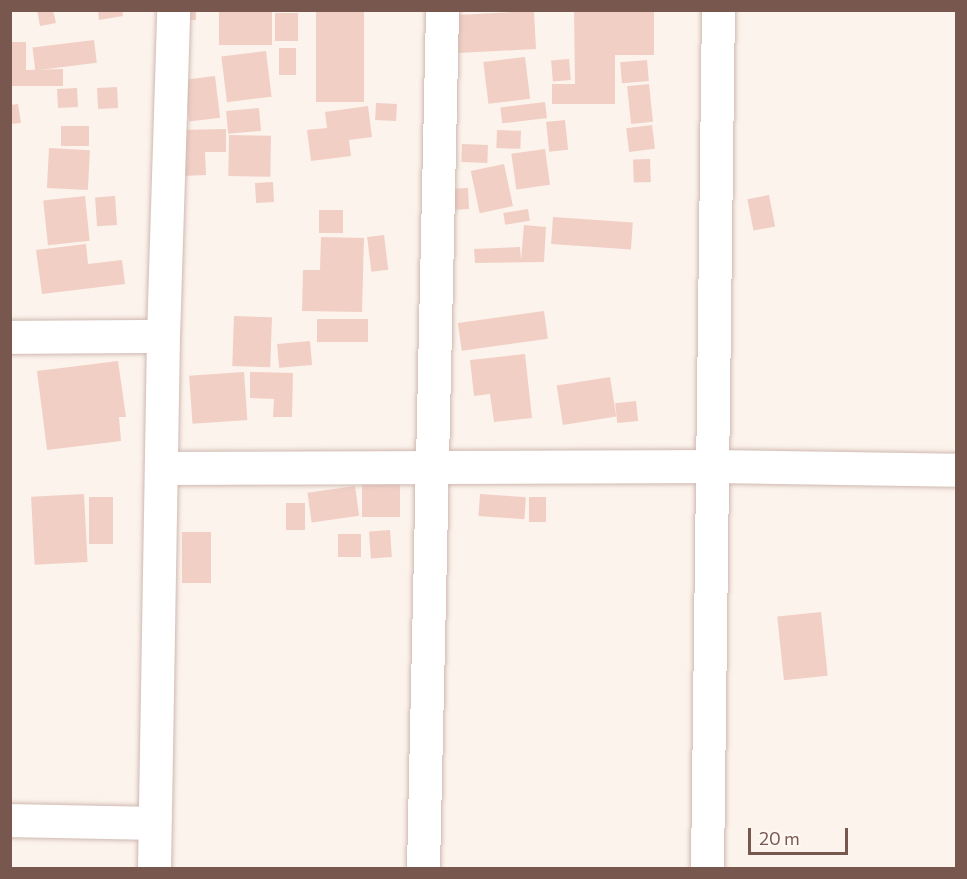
<!DOCTYPE html>
<html>
<head>
<meta charset="utf-8">
<style>
	body { margin:0 }
	#map { position:relative; width:967px; height:879px; overflow:hidden; background:#fcf3ec; font-family:Commissioner,sans-serif }
	div>[style] { position:absolute }
	.building>* { inset:0; background:#f1cfc5; transform-origin:0 0 }
	.roads { filter:drop-shadow(0 0 2px #cfb9b1) drop-shadow(0 0 2px #cfb9b1) }
	.minor>* { height:33px; margin:-16.5px; padding:0 16.5px; transform-origin:16.5px; border-radius:16.5px; background:#fff }
	span { translate:-50% -50%; white-space:nowrap; text-align:center; line-height:1.15; -webkit-text-stroke:6px #fef8f3; paint-order:stroke }
	.frame { position:absolute; inset:0; border:12px solid #78574f; pointer-events:none }
	.scale { position:absolute; left:748px; top:828px; width:100px; height:27px; box-sizing:border-box; border:3px solid #78574f; border-top:0; padding-left:8px; font-size:18px; line-height:21px; white-space:nowrap; color:#78574f; -webkit-text-stroke:4px #fef8f3; paint-order:stroke }
</style>
</head>
<body>
<div id="map">
	<div class="building">
		<div style="clip-path:polygon(37px 10px,53px 10px,56px 23px,40px 26px)"></div>
		<div style="clip-path:polygon(98px 10px,122px 10px,123px 16px,99px 20px)"></div>
		<div style="clip-path:polygon(176px 10px,196px 10px,196px 20px,175px 19px)"></div>
		<div style="left:219px;top:10px;width:53px;height:35px"></div>
		<div style="left:316px;top:10px;width:48px;height:92px"></div>
		<div style="clip-path:polygon(574px 10px,654px 10px,654px 55px,615px 55px,615px 104px,552px 104px,552px 84px,575px 84px)"></div>
		<div style="left:534px;top:11px;width:38px;height:83px;rotate:87deg"></div>
		<div style="left:275px;top:13px;width:23px;height:28px"></div>
		<div style="left:94px;top:40px;width:23px;height:62px;rotate:83deg"></div>
		<div style="clip-path:polygon(10px 42px,26px 42px,26px 70px,63px 69px,63px 86px,10px 86px)"></div>
		<div style="left:279px;top:48px;width:17px;height:27px"></div>
		<div style="left:266px;top:51px;width:46px;height:45px;rotate:83deg"></div>
		<div style="left:525px;top:57px;width:42px;height:42px;rotate:83deg"></div>
		<div style="left:569px;top:59px;width:21px;height:18px;rotate:85deg"></div>
		<div style="left:647px;top:60px;width:21px;height:27px;rotate:85deg"></div>
		<div style="left:215px;top:76px;width:42px;height:31px;rotate:83deg"></div>
		<div style="left:649px;top:84px;width:38px;height:22px;rotate:84deg"></div>
		<div style="left:117px;top:87px;width:21px;height:20px;rotate:87deg"></div>
		<div style="left:77px;top:88px;width:19px;height:20px;rotate:87deg"></div>
		<div style="left:545px;top:102px;width:16px;height:45px;rotate:83deg"></div>
		<div style="left:376px;top:103px;width:21px;height:17px;rotate:3deg"></div>
		<div style="clip-path:polygon(18px 104px,21px 123px,10px 124px,10px 105px)"></div>
		<div style="clip-path:polygon(368px 106px,372px 137px,349px 140px,351px 156px,311px 161px,307px 130px,327px 128px,325px 112px)"></div>
		<div style="left:259px;top:108px;width:23px;height:33px;rotate:85deg"></div>
		<div style="left:565px;top:120px;width:30px;height:19px;rotate:84deg"></div>
		<div style="left:652px;top:125px;width:24px;height:26px;rotate:83deg"></div>
		<div style="left:89px;top:126px;width:20px;height:28px;rotate:90deg"></div>
		<div style="clip-path:polygon(226px 129px,226px 152px,205px 152px,206px 175px,181px 176px,180px 130px)"></div>
		<div style="left:497px;top:130px;width:24px;height:18px;rotate:2deg"></div>
		<div style="left:229px;top:135px;width:42px;height:41px;rotate:1deg"></div>
		<div style="left:462px;top:144px;width:26px;height:18px;rotate:2deg"></div>
		<div style="left:49px;top:148px;width:41px;height:40px;rotate:3deg"></div>
		<div style="left:545px;top:149px;width:36px;height:34px;rotate:82deg"></div>
		<div style="left:650px;top:159px;width:23px;height:17px;rotate:88deg"></div>
		<div style="left:504px;top:164px;width:43px;height:34px;rotate:78deg"></div>
		<div style="left:273px;top:182px;width:20px;height:18px;rotate:87deg"></div>
		<div style="left:468px;top:188px;width:21px;height:25px;rotate:87deg"></div>
		<div style="left:769px;top:195px;width:32px;height:22px;rotate:79deg"></div>
		<div style="left:85px;top:196px;width:45px;height:42px;rotate:84deg"></div>
		<div style="left:115px;top:196px;width:29px;height:20px;rotate:86deg"></div>
		<div style="left:528px;top:209px;width:12px;height:25px;rotate:81deg"></div>
		<div style="left:319px;top:210px;width:24px;height:23px"></div>
		<div style="left:553px;top:217px;width:80px;height:27px;rotate:4deg"></div>
		<div style="clip-path:polygon(524px 225px,546px 227px,544px 262px,475px 263px,474px 249px,520px 247px,521px 260px)"></div>
		<div style="left:384px;top:235px;width:35px;height:17px;rotate:83deg"></div>
		<div style="clip-path:polygon(321px 237px,364px 238px,362px 312px,302px 311px,303px 270px,320px 270px)"></div>
		<div style="clip-path:polygon(86px 244px,88px 264px,122px 260px,125px 284px,42px 294px,36px 250px)"></div>
		<div style="left:544px;top:311px;width:28px;height:87px;rotate:82deg"></div>
		<div style="left:234px;top:316px;width:38px;height:50px;rotate:2deg"></div>
		<div style="left:317px;top:319px;width:51px;height:23px"></div>
		<div style="left:310px;top:341px;width:24px;height:33px;rotate:85deg"></div>
		<div style="clip-path:polygon(525px 354px,532px 418px,494px 422px,490px 394px,474px 396px,470px 360px)"></div>
		<div style="clip-path:polygon(118px 361px,126px 417px,119px 417px,121px 441px,47px 450px,37px 371px)"></div>
		<div style="left:244px;top:372px;width:48px;height:55px;rotate:86deg"></div>
		<div style="clip-path:polygon(250px 372px,293px 373px,292px 417px,273px 417px,274px 399px,250px 398px)"></div>
		<div style="left:610px;top:377px;width:40px;height:54px;rotate:81deg"></div>
		<div style="left:636px;top:401px;width:20px;height:21px;rotate:84deg"></div>
		<div style="left:362px;top:479px;width:38px;height:38px"></div>
		<div style="left:355px;top:486px;width:30px;height:48px;rotate:82deg"></div>
		<div style="left:84px;top:494px;width:68px;height:53px;rotate:87deg"></div>
		<div style="left:480px;top:494px;width:46px;height:22px;rotate:4deg"></div>
		<div style="left:89px;top:497px;width:24px;height:47px"></div>
		<div style="left:529px;top:497px;width:17px;height:25px"></div>
		<div style="left:286px;top:503px;width:19px;height:27px"></div>
		<div style="left:390px;top:530px;width:27px;height:21px;rotate:86deg"></div>
		<div style="left:182px;top:532px;width:29px;height:51px"></div>
		<div style="left:338px;top:534px;width:23px;height:23px"></div>
		<div style="left:821px;top:612px;width:64px;height:44px;rotate:84deg"></div>
	</div>
	<div class="roads">
		<div class="minor">
			<div style="left:10px;top:337px;width:153px;rotate:-0.4deg"></div>
			<div style="left:163px;top:468px;width:551px;rotate:-0.21deg"></div>
			<div style="left:714px;top:466px;width:242px;rotate:0.9deg"></div>
			<div style="left:10px;top:820px;width:144px;rotate:1.2deg"></div>
			<div style="left:154px;top:868px;width:532px;rotate:-89.03deg"></div>
			<div style="left:163px;top:336px;width:326px;rotate:-88.2deg"></div>
			<div style="left:423px;top:868px;width:858px;rotate:-88.73deg"></div>
			<div style="left:707px;top:868px;width:858px;rotate:-89.27deg"></div>
		</div>
	</div>
	<div class="frame"></div>
	<div class="scale">20 m</div>
</div>
</body>
</html>
